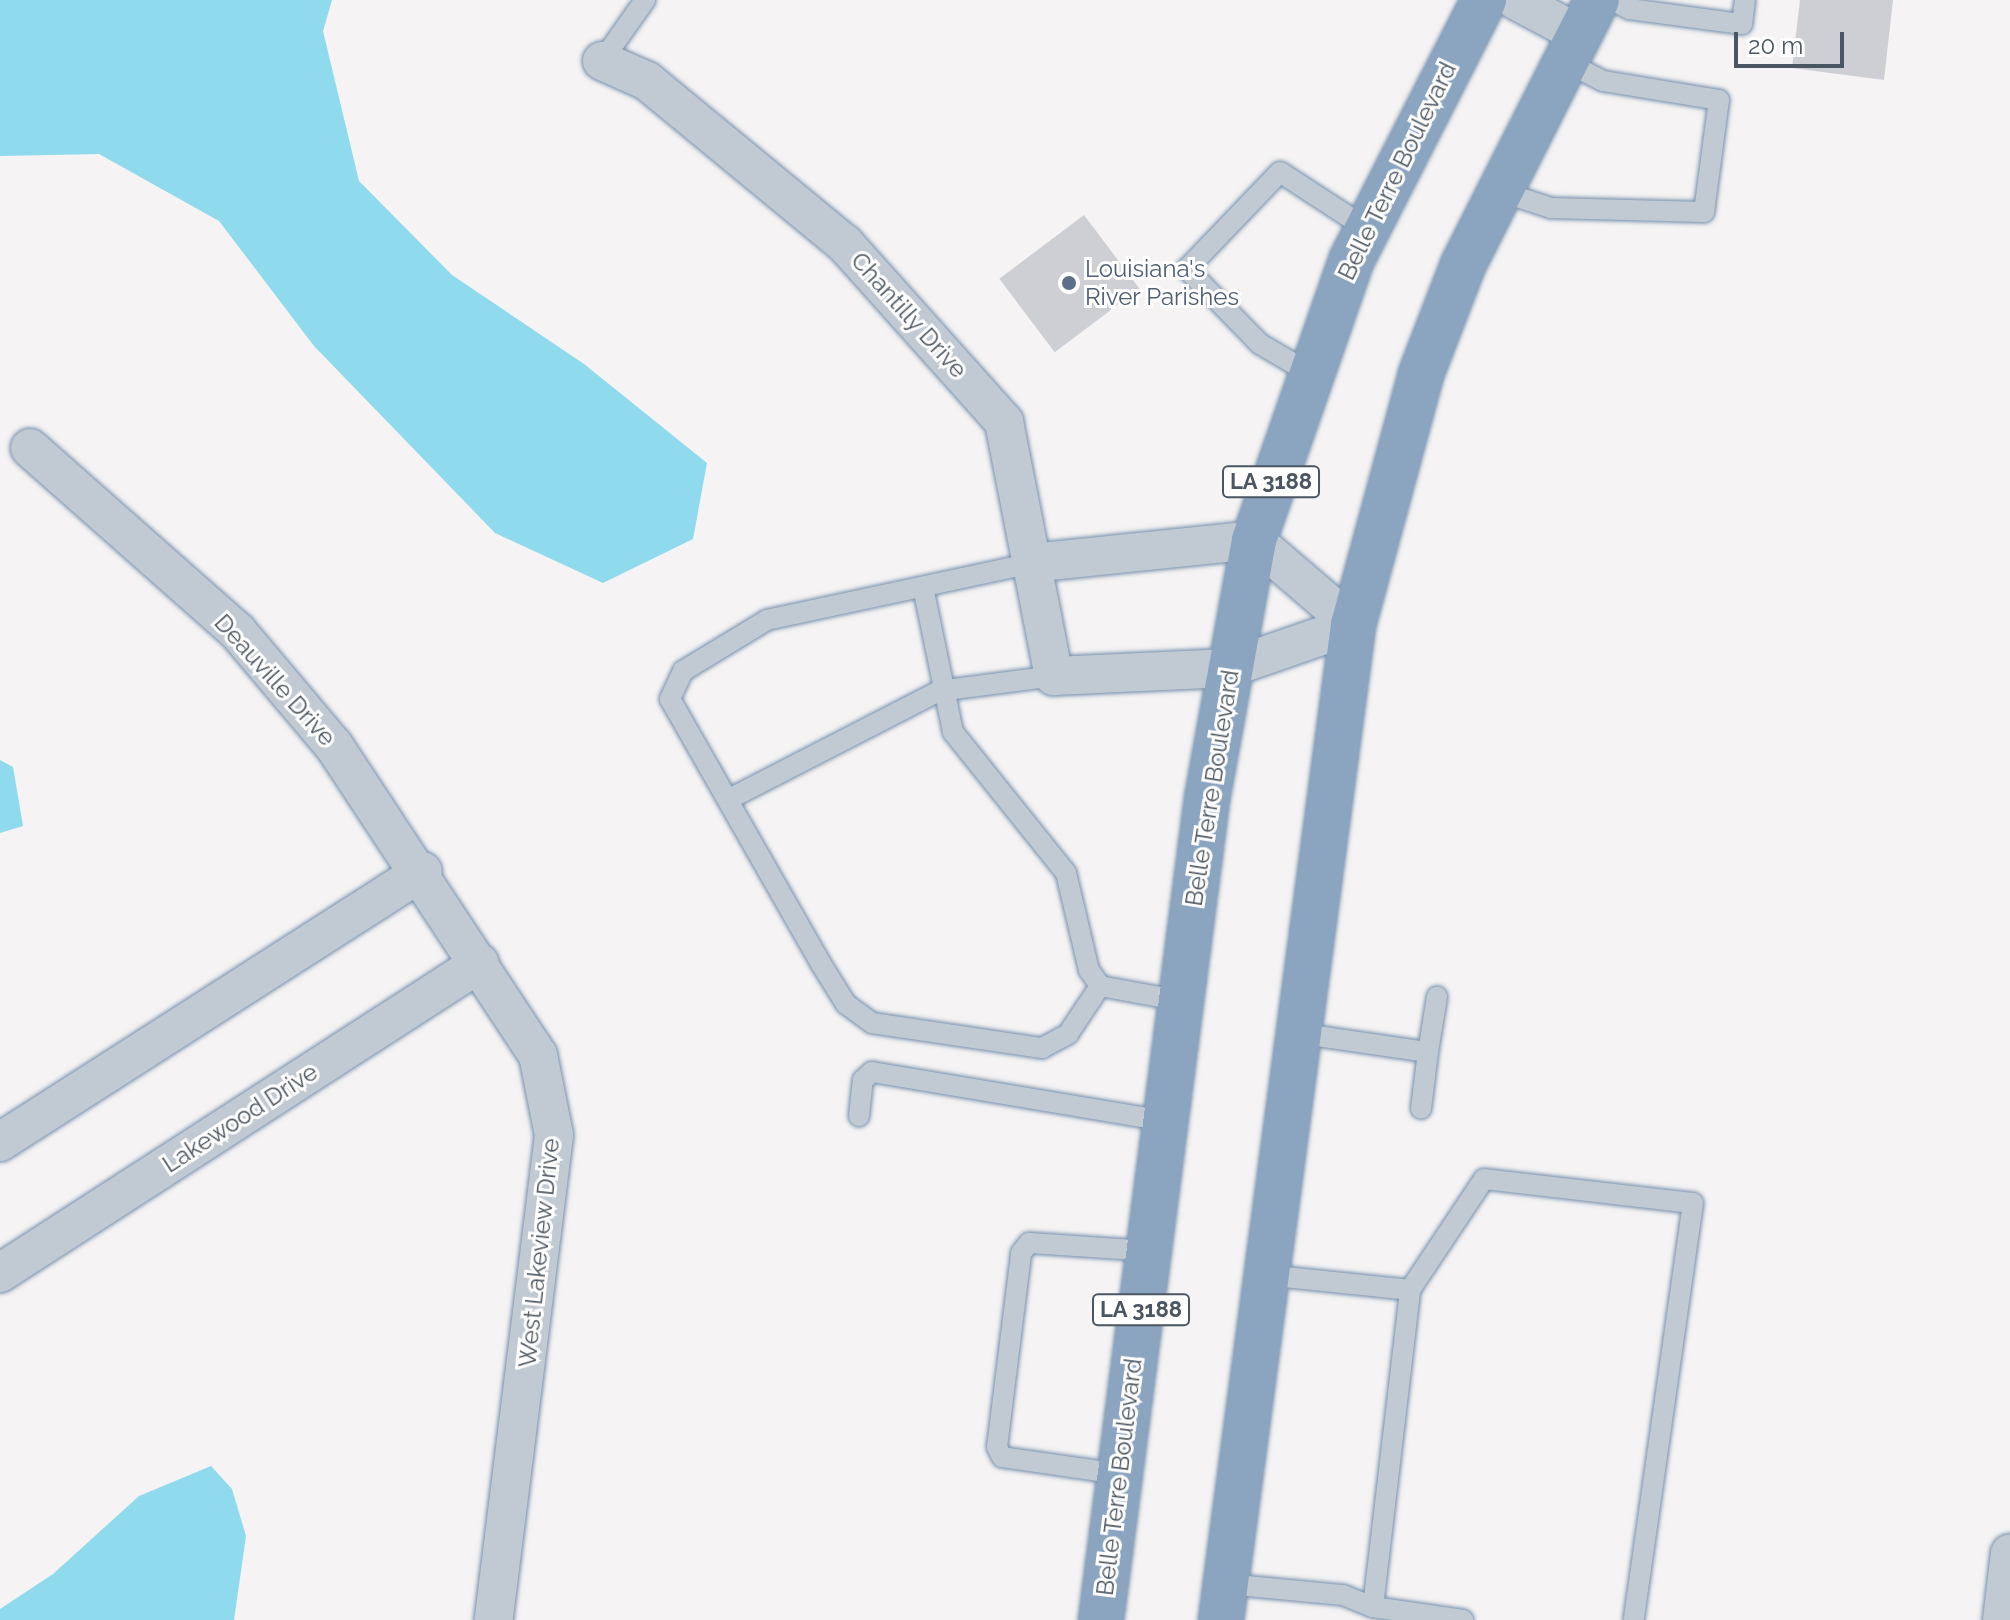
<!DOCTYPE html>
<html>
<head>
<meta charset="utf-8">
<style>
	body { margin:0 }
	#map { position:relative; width:2010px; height:1620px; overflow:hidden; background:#f5f3f3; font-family:Raleway,sans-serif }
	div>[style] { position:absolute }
	.water>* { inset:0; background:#90daee }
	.building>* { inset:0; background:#cdcfd5; transform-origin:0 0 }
	.roads { filter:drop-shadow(0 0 2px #7690ad) drop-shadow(0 0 2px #7690ad) }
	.lane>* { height:20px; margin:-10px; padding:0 10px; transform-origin:10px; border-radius:10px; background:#c1cad2 }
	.street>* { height:38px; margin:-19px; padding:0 19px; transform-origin:19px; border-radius:19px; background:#c1cad2 }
	.highway>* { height:44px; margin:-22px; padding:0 22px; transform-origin:22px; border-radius:22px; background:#8ba5c1 }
	.dots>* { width:22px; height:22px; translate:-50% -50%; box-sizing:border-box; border:4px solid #fff; border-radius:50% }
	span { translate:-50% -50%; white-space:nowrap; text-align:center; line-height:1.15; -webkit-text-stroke:6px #fff; paint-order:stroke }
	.shield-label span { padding:2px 6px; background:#fff; border:2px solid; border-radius:6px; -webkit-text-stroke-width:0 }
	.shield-label { font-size:22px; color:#4a5661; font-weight:700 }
	.street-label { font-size:24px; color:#4a5661 }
	.service-label { font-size:24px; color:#4e5e75 }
	.left { translate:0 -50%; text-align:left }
	.scale { position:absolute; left:1734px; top:32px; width:110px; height:36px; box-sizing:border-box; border:4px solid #4a5661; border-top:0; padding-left:10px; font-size:24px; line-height:28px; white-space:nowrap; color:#4a5661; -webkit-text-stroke:6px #fff; paint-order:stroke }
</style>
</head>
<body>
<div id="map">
	<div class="water">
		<div style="clip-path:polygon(0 0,332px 0,323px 31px,359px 181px,452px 275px,584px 364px,707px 463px,693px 539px,603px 583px,495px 533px,314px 346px,219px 221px,99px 154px,0 156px)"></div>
		<div style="clip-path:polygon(0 760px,13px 767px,23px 826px,0 833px)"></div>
		<div style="clip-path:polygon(211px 1466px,232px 1489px,246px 1536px,234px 1620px,0 1620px,0 1609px,53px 1574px,139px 1496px)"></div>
	</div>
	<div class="building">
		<div style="clip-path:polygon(1800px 0,1893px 0,1884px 80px,1792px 68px)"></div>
		<div style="left:1084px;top:215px;width:92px;height:106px;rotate:53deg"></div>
	</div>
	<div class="roads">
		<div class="lane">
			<div style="left:1612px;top:0;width:19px;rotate:28deg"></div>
			<div style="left:1629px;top:9px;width:114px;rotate:7.6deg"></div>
			<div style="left:1742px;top:24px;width:24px;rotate:-83deg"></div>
			<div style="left:602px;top:61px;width:75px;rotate:-54.8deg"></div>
			<div style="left:1496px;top:190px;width:58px;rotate:18.1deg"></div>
			<div style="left:1551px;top:208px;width:153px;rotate:1.5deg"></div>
			<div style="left:1704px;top:212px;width:113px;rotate:-82.4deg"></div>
			<div style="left:1719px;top:100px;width:118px;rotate:-170.7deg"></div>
			<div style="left:1603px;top:81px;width:44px;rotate:-152.9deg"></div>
			<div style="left:1308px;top:372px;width:56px;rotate:-149.7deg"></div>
			<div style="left:1260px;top:344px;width:105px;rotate:-134.2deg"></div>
			<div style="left:1187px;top:269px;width:134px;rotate:-46.2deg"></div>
			<div style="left:1280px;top:172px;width:103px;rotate:33.1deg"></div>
			<div style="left:1032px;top:563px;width:271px;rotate:167.9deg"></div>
			<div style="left:767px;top:620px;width:98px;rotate:148.7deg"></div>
			<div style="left:683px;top:671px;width:31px;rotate:115deg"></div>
			<div style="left:670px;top:699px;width:305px;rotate:60.3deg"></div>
			<div style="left:821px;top:964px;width:47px;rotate:58deg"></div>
			<div style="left:846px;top:1004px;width:32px;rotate:36deg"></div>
			<div style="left:872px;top:1023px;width:172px;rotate:8.4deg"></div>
			<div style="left:1042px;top:1048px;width:30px;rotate:-28deg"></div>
			<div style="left:1068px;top:1034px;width:58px;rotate:-56.3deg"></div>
			<div style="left:924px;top:592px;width:143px;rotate:78.3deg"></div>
			<div style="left:953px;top:732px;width:181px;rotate:51.3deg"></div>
			<div style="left:1066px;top:873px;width:100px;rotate:76.7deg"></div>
			<div style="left:1089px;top:970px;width:19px;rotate:55deg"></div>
			<div style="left:1100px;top:986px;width:83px;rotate:10.4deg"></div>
			<div style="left:731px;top:798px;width:234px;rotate:-27.2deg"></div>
			<div style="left:939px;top:691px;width:116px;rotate:-7.4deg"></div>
			<div style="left:1297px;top:1033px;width:132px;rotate:8.3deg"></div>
			<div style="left:1428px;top:1052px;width:57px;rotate:97deg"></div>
			<div style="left:1428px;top:1052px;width:56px;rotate:-80.7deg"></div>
			<div style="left:859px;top:1116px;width:36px;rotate:-84deg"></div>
			<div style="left:863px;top:1080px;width:12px;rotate:-42deg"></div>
			<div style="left:872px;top:1072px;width:298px;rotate:9.5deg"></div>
			<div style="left:1266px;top:1275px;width:145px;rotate:5.9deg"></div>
			<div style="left:1410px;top:1290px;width:133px;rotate:-56.3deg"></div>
			<div style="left:1484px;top:1179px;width:210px;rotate:6.6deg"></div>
			<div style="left:1693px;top:1203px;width:421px;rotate:98.1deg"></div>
			<div style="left:1120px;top:1474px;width:119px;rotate:-171.8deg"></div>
			<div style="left:1002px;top:1457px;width:11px;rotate:-117deg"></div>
			<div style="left:997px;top:1447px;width:195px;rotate:-82.9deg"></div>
			<div style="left:1021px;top:1253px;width:13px;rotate:-51deg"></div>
			<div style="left:1029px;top:1243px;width:120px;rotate:3.8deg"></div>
			<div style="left:1226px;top:1584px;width:118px;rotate:5.4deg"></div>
			<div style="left:1343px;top:1595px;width:32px;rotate:22deg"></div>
			<div style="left:1373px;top:1607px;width:91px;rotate:8.2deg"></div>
			<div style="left:1373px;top:1607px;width:319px;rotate:-83.3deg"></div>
		</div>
		<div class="street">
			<div style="left:1515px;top:0;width:72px;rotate:28deg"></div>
			<div style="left:602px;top:61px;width:49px;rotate:24deg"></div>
			<div style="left:647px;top:81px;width:256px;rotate:39.5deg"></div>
			<div style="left:845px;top:244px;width:239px;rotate:48.2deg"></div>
			<div style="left:1004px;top:422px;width:259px;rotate:78.9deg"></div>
			<div style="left:1054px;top:676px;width:175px;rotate:-2.6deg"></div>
			<div style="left:1229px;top:668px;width:131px;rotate:-19.1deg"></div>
			<div style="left:30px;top:448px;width:276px;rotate:41.5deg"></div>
			<div style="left:237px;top:631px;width:150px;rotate:49.9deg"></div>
			<div style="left:334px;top:746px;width:370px;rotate:56.6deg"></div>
			<div style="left:538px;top:1055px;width:82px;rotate:78.7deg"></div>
			<div style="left:554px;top:1135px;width:489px;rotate:97.1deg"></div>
			<div style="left:1032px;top:563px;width:223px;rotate:-5.9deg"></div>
			<div style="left:1254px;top:540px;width:130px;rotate:40.6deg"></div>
			<div style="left:0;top:1142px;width:502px;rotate:-32.65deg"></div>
			<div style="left:0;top:1273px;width:571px;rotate:-32.86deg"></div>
			<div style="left:2002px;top:1620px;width:67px;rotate:-83.2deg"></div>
		</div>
		<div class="highway">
			<div style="left:1101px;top:1620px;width:828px;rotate:-82.64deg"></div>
			<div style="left:1207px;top:799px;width:263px;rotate:-79.7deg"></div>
			<div style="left:1254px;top:540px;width:298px;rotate:-70.8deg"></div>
			<div style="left:1352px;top:259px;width:291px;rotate:-63deg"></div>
			<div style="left:1221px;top:1620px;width:1004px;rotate:-82.44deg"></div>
			<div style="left:1353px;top:625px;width:260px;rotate:-74.8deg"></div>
			<div style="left:1421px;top:374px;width:117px;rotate:-68.9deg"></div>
			<div style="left:1463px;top:265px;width:297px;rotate:-63.2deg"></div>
		</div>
	</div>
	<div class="dots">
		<div style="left:1069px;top:283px;background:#5c6f8a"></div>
	</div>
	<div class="shield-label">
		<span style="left:1271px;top:482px">LA 3188</span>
		<span style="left:1141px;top:1310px">LA 3188</span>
	</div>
	<div class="street-label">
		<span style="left:1397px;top:171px;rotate:-64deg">Belle Terre Boulevard</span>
		<span style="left:909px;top:315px;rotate:48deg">Chantilly Drive</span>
		<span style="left:275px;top:680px;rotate:48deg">Deauville Drive</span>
		<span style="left:1212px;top:788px;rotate:-81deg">Belle Terre Boulevard</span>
		<span style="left:240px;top:1118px;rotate:-33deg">Lakewood Drive</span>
		<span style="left:539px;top:1253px;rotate:-84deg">West Lakeview Drive</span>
		<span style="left:1119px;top:1477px;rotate:-83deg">Belle Terre Boulevard</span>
	</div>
	<div class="service-label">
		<span class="left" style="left:1085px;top:283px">Louisiana's<br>River Parishes</span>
	</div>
	<div class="scale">20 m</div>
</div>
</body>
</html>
